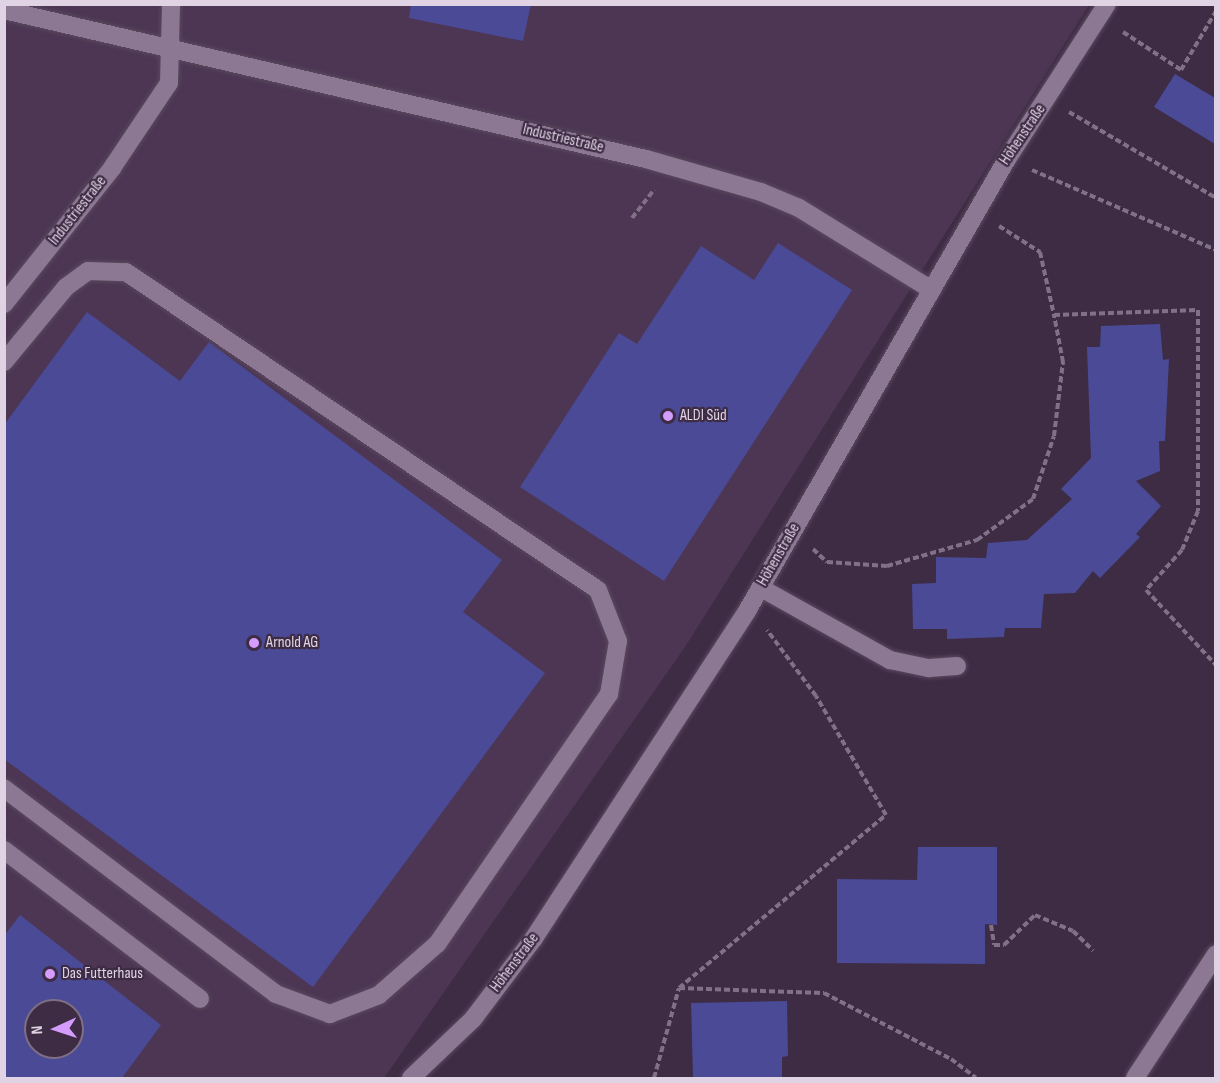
<!DOCTYPE html>
<html>
<head>
<meta charset="utf-8">
<style>
	body { margin:0 }
	#map { position:relative; width:1220px; height:1083px; overflow:hidden; background:#3e2b44; font-family:"Sofia Sans Condensed",sans-serif }
	div>[style] { position:absolute }
	.built>* { inset:0; background:#4c3653 }
	.building>* { inset:0; background:#4a4a96 }
	.path>* { height:4px; margin-top:-2px; transform-origin:0; background:repeating-linear-gradient(90deg,#817187 0 6px,transparent 0 9px) }
	.roads { filter:drop-shadow(0 0 2px #59495e) drop-shadow(0 0 2px #59495e) }
	.service>* { height:18px; margin:-9px; padding:0 9px; transform-origin:9px; border-radius:9px; background:#8d7894 }
	.minor>* { height:18px; margin:-9px; padding:0 9px; transform-origin:9px; border-radius:9px; background:#8d7894 }
	.tertiary>* { height:18px; margin:-9px; padding:0 9px; transform-origin:9px; border-radius:9px; background:#8d7894 }
	.dots>* { width:16px; height:16px; translate:-50% -50%; box-sizing:border-box; border:3px solid #3e2b44; border-radius:50% }
	span { translate:-50% -50%; white-space:nowrap; text-align:center; line-height:1.15; -webkit-text-stroke:4.5px #3e2b44; paint-order:stroke }
	.street-label { font-size:16px; color:#e0d4e4 }
	.poi-label { font-size:16px; color:#e0d4e4 }
	.left { translate:0 -50%; text-align:left }
	.frame { position:absolute; inset:0; border:6px solid #e0d4e4; pointer-events:none }
	.north { position:absolute; left:24px; top:999px; width:60px; height:60px; box-sizing:border-box; background:#3e2b44; border:2px solid #7f6f84; border-radius:50%; rotate:267deg; font-size:16px; font-weight:700; line-height:24px; text-align:center; color:#e0d4e4 }
	.north::after { content:''; display:block; margin:auto; width:21px; height:27px; background:#d49cfc; clip-path:polygon(50% 0,100% 100%,50% 72%,0 100%) }
</style>
</head>
<body>
<div id="map">
	<div class="built">
		<div style="clip-path:polygon(evenodd,5px 5px,1089px 5px,685px 647px,384px 1078px,5px 1078px,5px 5px,36px 1011px,72px 1011px,72px 1047px,36px 1047px,36px 1011px)"></div>
	</div>
	<div class="building">
		<div style="clip-path:polygon(411px 4px,531px 4px,523px 41px,409px 18px)"></div>
		<div style="clip-path:polygon(1175px 74px,1215px 98px,1215px 144px,1154px 107px)"></div>
		<div style="clip-path:polygon(778px 243px,852px 290px,664px 581px,520px 487px,619px 333px,637px 344px,701px 246px,754px 280px)"></div>
		<div style="clip-path:polygon(87px 312px,180px 381px,209px 342px,502px 560px,463px 612px,545px 673px,313px 987px,4px 759px,4px 425px)"></div>
		<div style="clip-path:polygon(1160px 324px,1163px 360px,1169px 359px,1165px 441px,1159px 441px,1160px 471px,1136px 481px,1161px 506px,1136px 534px,1140px 537px,1100px 578px,1093px 571px,1075px 593px,1044px 594px,1041px 628px,1005px 628px,1004px 637px,947px 639px,947px 629px,913px 629px,912px 584px,936px 583px,936px 557px,986px 558px,988px 543px,1027px 540px,1072px 499px,1061px 489px,1091px 458px,1087px 347px,1100px 347px,1101px 326px)"></div>
		<div style="clip-path:polygon(918px 847px,997px 847px,997px 925px,985px 924px,985px 964px,837px 963px,837px 879px,917px 880px)"></div>
		<div style="clip-path:polygon(evenodd,20px 915px,161px 1025px,122px 1078px,4px 1078px,4px 936px,20px 915px,36px 1011px,72px 1011px,72px 1047px,36px 1047px,36px 1011px)"></div>
		<div style="clip-path:polygon(787px 1001px,788px 1056px,782px 1057px,782px 1078px,693px 1078px,691px 1003px)"></div>
	</div>
	<div class="path">
		<div style="left:1123px;top:32px;width:69px;rotate:33.2deg"></div>
		<div style="left:1181px;top:70px;width:69px;rotate:-59.3deg"></div>
		<div style="left:1069px;top:112px;width:170px;rotate:30.3deg"></div>
		<div style="left:1032px;top:170px;width:201px;rotate:23.5deg"></div>
		<div style="left:632px;top:218px;width:36px;rotate:-52deg"></div>
		<div style="left:999px;top:226px;width:49px;rotate:32.4deg"></div>
		<div style="left:1040px;top:252px;width:65px;rotate:77.5deg"></div>
		<div style="left:1054px;top:315px;width:144px;rotate:-2deg"></div>
		<div style="left:1198px;top:310px;width:201px;rotate:90deg"></div>
		<div style="left:1198px;top:511px;width:42px;rotate:112.3deg"></div>
		<div style="left:1182px;top:550px;width:54px;rotate:132deg"></div>
		<div style="left:1146px;top:590px;width:103px;rotate:47deg"></div>
		<div style="left:813px;top:549px;width:19px;rotate:43deg"></div>
		<div style="left:827px;top:562px;width:60px;rotate:3.8deg"></div>
		<div style="left:887px;top:566px;width:94px;rotate:-16.1deg"></div>
		<div style="left:977px;top:540px;width:69px;rotate:-36.2deg"></div>
		<div style="left:1033px;top:499px;width:66px;rotate:-71.6deg"></div>
		<div style="left:1054px;top:436px;width:75px;rotate:-83.1deg"></div>
		<div style="left:1063px;top:362px;width:48px;rotate:-100.8deg"></div>
		<div style="left:991px;top:925px;width:20px;rotate:81deg"></div>
		<div style="left:994px;top:945px;width:10px"></div>
		<div style="left:1004px;top:945px;width:43px;rotate:-44.1deg"></div>
		<div style="left:1035px;top:915px;width:41px;rotate:22.8deg"></div>
		<div style="left:1073px;top:931px;width:28px;rotate:44deg"></div>
		<div style="left:679px;top:988px;width:145px;rotate:2deg"></div>
		<div style="left:824px;top:993px;width:143px;rotate:27.5deg"></div>
		<div style="left:951px;top:1059px;width:31px;rotate:37deg"></div>
		<div style="left:654px;top:1078px;width:93px;rotate:-74.5deg"></div>
		<div style="left:679px;top:988px;width:270px;rotate:-39.9deg"></div>
		<div style="left:886px;top:815px;width:138px;rotate:-120.5deg"></div>
		<div style="left:816px;top:696px;width:82px;rotate:-126.6deg"></div>
	</div>
	<div class="roads">
		<div class="service">
			<div style="left:4px;top:362px;width:97px;rotate:-50.4deg"></div>
			<div style="left:66px;top:287px;width:27px;rotate:-36deg"></div>
			<div style="left:88px;top:271px;width:38px;rotate:2deg"></div>
			<div style="left:126px;top:272px;width:569px;rotate:33.97deg"></div>
			<div style="left:598px;top:590px;width:55px;rotate:68.6deg"></div>
			<div style="left:618px;top:641px;width:54px;rotate:99.6deg"></div>
			<div style="left:609px;top:694px;width:303px;rotate:124.5deg"></div>
			<div style="left:437px;top:944px;width:77px;rotate:138.7deg"></div>
			<div style="left:379px;top:995px;width:53px;rotate:158.8deg"></div>
			<div style="left:330px;top:1014px;width:58px;rotate:-159.7deg"></div>
			<div style="left:276px;top:994px;width:341px;rotate:-142.9deg"></div>
			<div style="left:761px;top:588px;width:148px;rotate:29.2deg"></div>
			<div style="left:890px;top:660px;width:40px;rotate:12deg"></div>
			<div style="left:929px;top:668px;width:28px;rotate:-4deg"></div>
			<div style="left:4px;top:850px;width:246px;rotate:37.2deg"></div>
		</div>
		<div class="minor">
			<div style="left:4px;top:10px;width:659px;rotate:13.07deg"></div>
			<div style="left:646px;top:159px;width:120px;rotate:16deg"></div>
			<div style="left:761px;top:192px;width:41px;rotate:22.8deg"></div>
			<div style="left:799px;top:208px;width:156px;rotate:31.7deg"></div>
			<div style="left:4px;top:304px;width:174px;rotate:-51.5deg"></div>
			<div style="left:112px;top:168px;width:102px;rotate:-56.2deg"></div>
			<div style="left:169px;top:83px;width:79px;rotate:-88.5deg"></div>
			<div style="left:1135px;top:1078px;width:148px;rotate:-56.8deg"></div>
		</div>
		<div class="tertiary">
			<div style="left:411px;top:1078px;width:86px;rotate:-43.6deg"></div>
			<div style="left:473px;top:1019px;width:101px;rotate:-53deg"></div>
			<div style="left:534px;top:938px;width:390px;rotate:-56.9deg"></div>
			<div style="left:747px;top:611px;width:521px;rotate:-60.09deg"></div>
			<div style="left:1007px;top:159px;width:184px;rotate:-57.2deg"></div>
		</div>
	</div>
	<div class="dots">
		<div style="left:668px;top:416px;background:#d49cfc"></div>
		<div style="left:254px;top:643px;background:#d49cfc"></div>
		<div style="left:50px;top:974px;background:#d49cfc"></div>
	</div>
	<div class="street-label">
		<span style="left:1023px;top:135px;rotate:-56deg">Höhenstraße</span>
		<span style="left:563px;top:139px;rotate:13deg">Industriestraße</span>
		<span style="left:78px;top:211px;rotate:-52deg">Industriestraße</span>
		<span style="left:779px;top:555px;rotate:-60deg">Höhenstraße</span>
		<span style="left:515px;top:963px;rotate:-53deg">Höhenstraße</span>
	</div>
	<div class="poi-label">
		<span class="left" style="left:680px;top:416px">ALDI Süd</span>
		<span class="left" style="left:266px;top:643px">Arnold AG</span>
		<span class="left" style="left:62px;top:974px">Das Futterhaus</span>
	</div>
	<div class="frame"></div>
	<div class="north">N</div>
</div>
</body>
</html>
